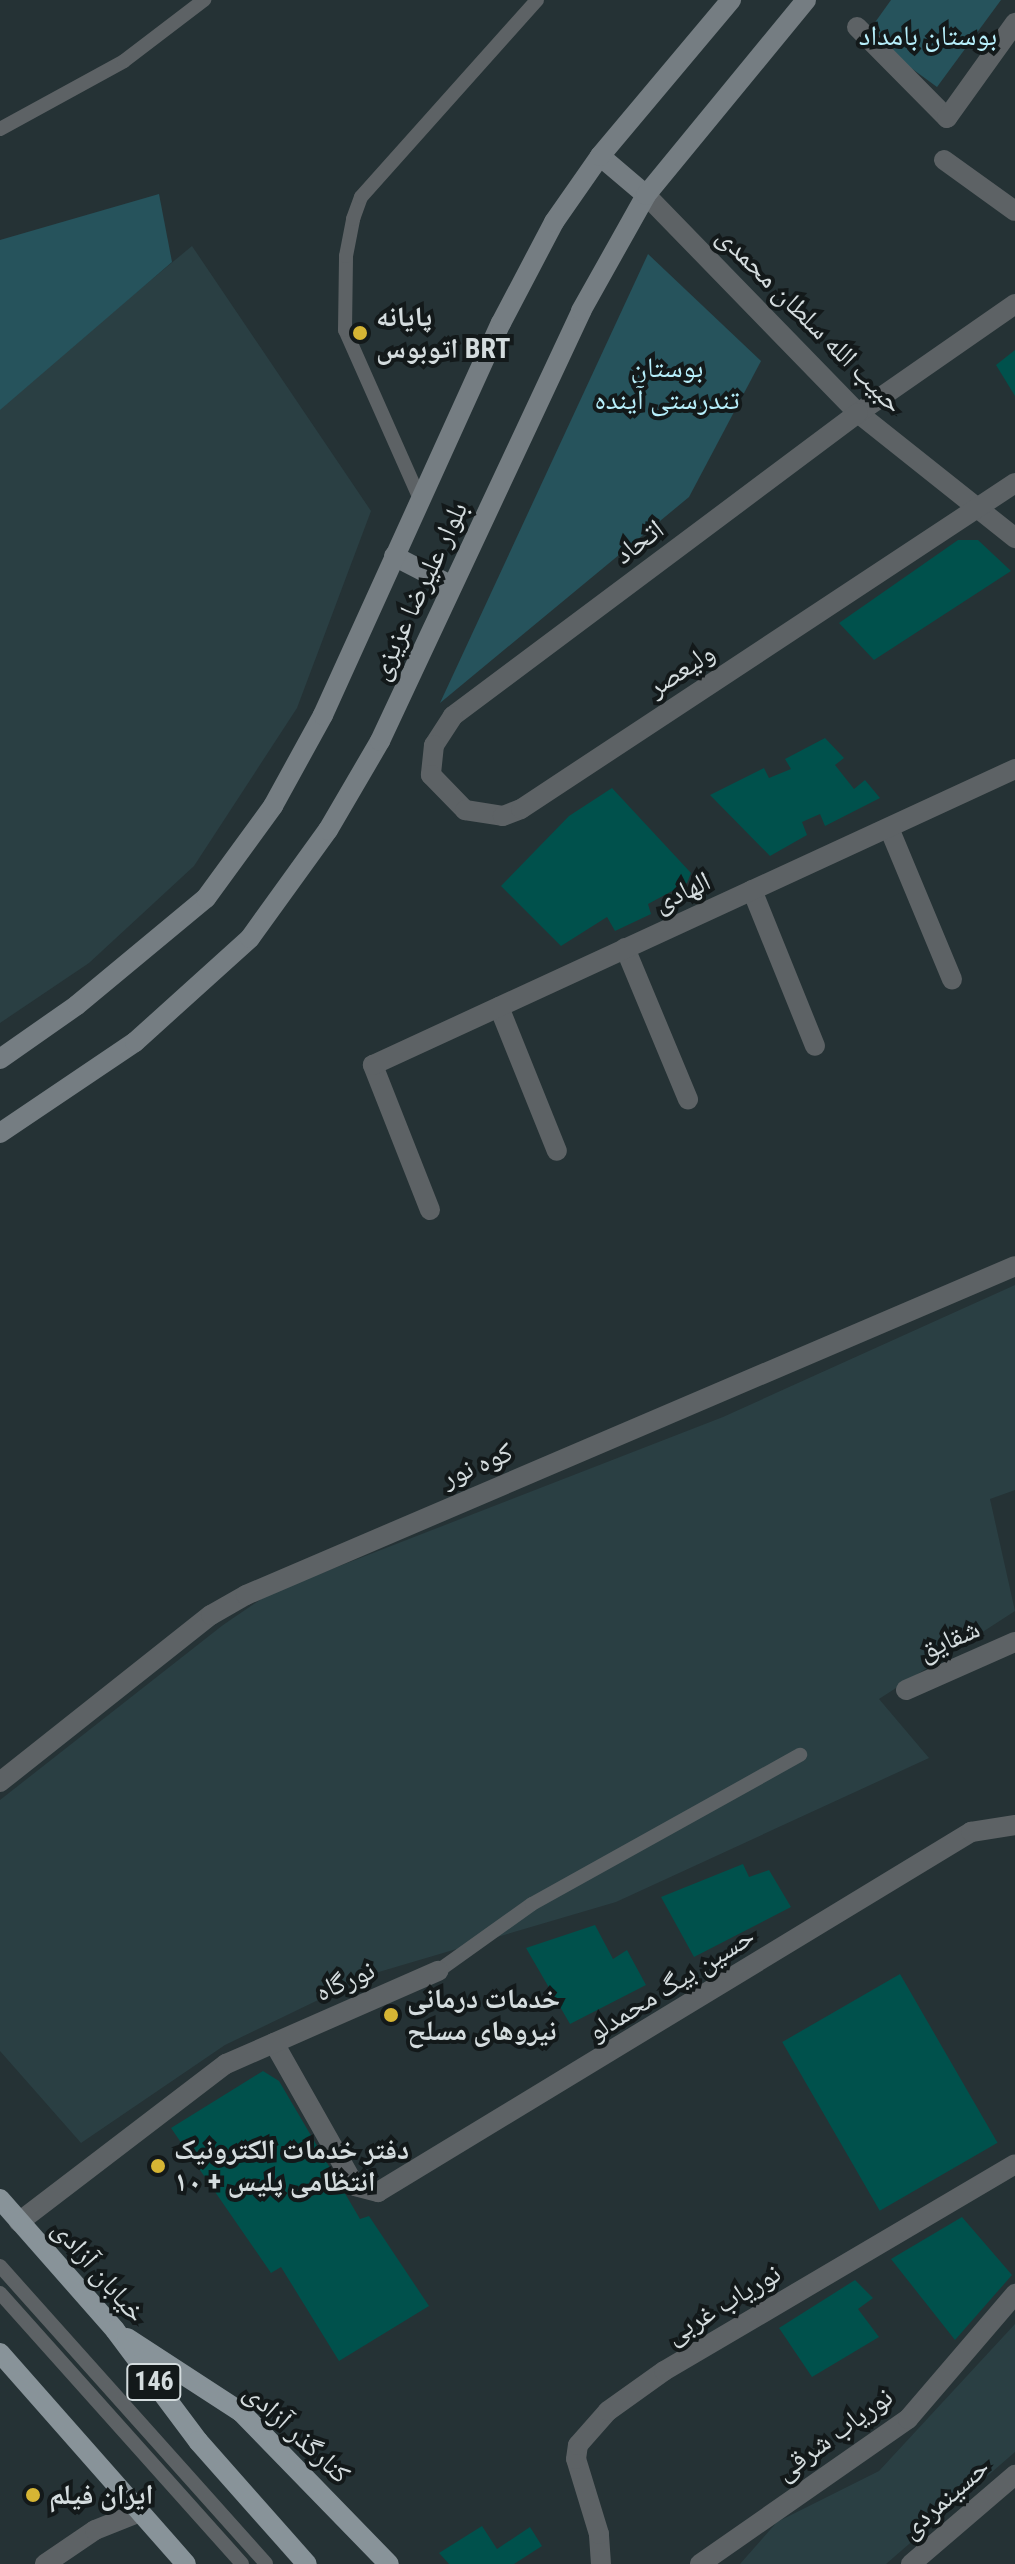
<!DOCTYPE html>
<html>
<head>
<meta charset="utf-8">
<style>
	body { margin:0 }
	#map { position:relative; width:1015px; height:2564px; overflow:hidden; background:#253235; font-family:"Roboto Condensed","Noto Naskh Arabic",sans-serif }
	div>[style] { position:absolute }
	.built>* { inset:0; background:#2a3f43 }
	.green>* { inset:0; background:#26535c }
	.building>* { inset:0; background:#00514c; transform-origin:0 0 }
	.service>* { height:14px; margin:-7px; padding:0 7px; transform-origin:7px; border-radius:7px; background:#5d6265 }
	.minor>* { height:20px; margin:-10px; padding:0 10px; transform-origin:10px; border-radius:10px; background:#5d6265 }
	.tertiary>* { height:20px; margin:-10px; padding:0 10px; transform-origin:10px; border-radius:10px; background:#5d6265 }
	.secondary>* { height:20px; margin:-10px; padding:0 10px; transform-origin:10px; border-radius:10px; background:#757d82 }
	.primary>* { height:20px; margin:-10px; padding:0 10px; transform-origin:10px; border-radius:10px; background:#889399 }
	.dots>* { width:22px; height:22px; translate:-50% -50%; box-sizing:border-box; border:4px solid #13191a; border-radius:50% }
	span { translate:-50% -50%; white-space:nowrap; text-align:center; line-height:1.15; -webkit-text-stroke:8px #13191a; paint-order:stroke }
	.shield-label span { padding:2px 6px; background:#13191a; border:2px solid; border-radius:6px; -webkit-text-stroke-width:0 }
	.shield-label { font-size:26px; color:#d4dcde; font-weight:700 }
	.park-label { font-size:28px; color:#b7effb }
	.poi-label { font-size:28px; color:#d4dcde; font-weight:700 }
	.left { translate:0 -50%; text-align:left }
	.street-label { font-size:28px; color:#d4dcde }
</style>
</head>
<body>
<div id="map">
	<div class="built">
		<div style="clip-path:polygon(192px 246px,371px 511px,297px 708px,194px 866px,89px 963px,0 1023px,0 405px)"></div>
		<div style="clip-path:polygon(1015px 1285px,1015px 1490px,990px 1499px,1015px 1611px,879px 1699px,929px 1758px,616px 1902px,372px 1974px,225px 2045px,81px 2143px,0 2051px,0 1800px,223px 1625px,270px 1593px,723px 1417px)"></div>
		<div style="clip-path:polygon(1015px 2324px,1015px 2452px,886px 2564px,740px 2564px,777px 2522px,879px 2471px)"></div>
	</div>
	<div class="green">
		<div style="clip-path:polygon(891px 0,1001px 0,937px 87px,866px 35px)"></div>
		<div style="clip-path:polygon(159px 194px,172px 262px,0 410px,0 240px)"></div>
		<div style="clip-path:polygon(648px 254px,761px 361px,689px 497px,440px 703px)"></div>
	</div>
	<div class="building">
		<div style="clip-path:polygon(1015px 350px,1015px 396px,996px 365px)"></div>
		<div style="clip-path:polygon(958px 540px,978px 540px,1011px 571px,874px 660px,839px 623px)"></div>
		<div style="clip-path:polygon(825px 738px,844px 758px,835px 765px,854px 789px,865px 780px,880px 798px,825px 826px,820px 814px,802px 822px,807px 835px,770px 856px,710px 795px,764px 768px,769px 778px,791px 769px,785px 759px)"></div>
		<div style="clip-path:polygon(612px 788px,691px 873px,687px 883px,648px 904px,651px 914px,615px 931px,607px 917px,561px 946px,501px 886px,569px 816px)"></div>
		<div style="clip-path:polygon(743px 1864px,749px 1877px,769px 1870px,791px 1907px,694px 1957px,661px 1897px)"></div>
		<div style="clip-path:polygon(595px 1925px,613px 1959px,627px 1950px,646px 1985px,570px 2024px,526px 1948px)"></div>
		<div style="left:900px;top:1974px;width:195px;height:136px;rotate:60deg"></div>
		<div style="clip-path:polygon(263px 2071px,279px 2081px,360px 2219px,369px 2216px,429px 2306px,339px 2361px,281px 2267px,271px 2273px,171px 2128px)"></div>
		<div style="clip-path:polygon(962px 2217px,1012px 2275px,955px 2340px,891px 2259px)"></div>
		<div style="clip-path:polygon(855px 2280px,873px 2298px,858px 2309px,879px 2337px,812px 2377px,779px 2328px)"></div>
		<div style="clip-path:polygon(482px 2526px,497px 2549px,530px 2527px,542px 2546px,514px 2564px,449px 2564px,439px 2553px)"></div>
	</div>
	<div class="service">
		<div style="left:0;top:129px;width:141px;rotate:-28.7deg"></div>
		<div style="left:124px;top:61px;width:101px;rotate:-37.3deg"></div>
		<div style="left:420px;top:499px;width:185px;rotate:-113.9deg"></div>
		<div style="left:345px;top:330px;width:74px;rotate:-89.2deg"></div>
		<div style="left:346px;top:256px;width:38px;rotate:-79deg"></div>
		<div style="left:353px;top:219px;width:23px;rotate:-70deg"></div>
		<div style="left:361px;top:197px;width:264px;rotate:-48.2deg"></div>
		<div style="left:438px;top:1971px;width:115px;rotate:-35.5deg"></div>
		<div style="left:532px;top:1904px;width:307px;rotate:-29.1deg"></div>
		<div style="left:0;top:2266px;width:399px;rotate:48.2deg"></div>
		<div style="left:0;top:2293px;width:363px;rotate:48.2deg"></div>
	</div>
	<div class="minor">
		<div style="left:857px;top:27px;width:128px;rotate:45.3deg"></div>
		<div style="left:947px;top:118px;width:117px;rotate:-54.4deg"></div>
		<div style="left:944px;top:160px;width:87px;rotate:35.7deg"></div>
		<div style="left:646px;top:195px;width:304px;rotate:45.8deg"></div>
		<div style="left:858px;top:413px;width:201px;rotate:38.5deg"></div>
		<div style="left:1015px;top:304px;width:191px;rotate:145.2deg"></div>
		<div style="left:858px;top:413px;width:506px;rotate:143.2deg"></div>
		<div style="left:453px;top:716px;width:35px;rotate:123deg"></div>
		<div style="left:434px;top:745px;width:30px;rotate:96deg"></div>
		<div style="left:431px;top:775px;width:49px;rotate:45.8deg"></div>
		<div style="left:465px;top:810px;width:38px;rotate:9deg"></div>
		<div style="left:503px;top:816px;width:19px;rotate:-21deg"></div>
		<div style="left:521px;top:809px;width:592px;rotate:-33.42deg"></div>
		<div style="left:889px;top:828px;width:164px;rotate:67.4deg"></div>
		<div style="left:752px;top:890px;width:168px;rotate:68deg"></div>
		<div style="left:625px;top:948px;width:164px;rotate:67.4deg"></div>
		<div style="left:499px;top:1007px;width:155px;rotate:68.1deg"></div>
		<div style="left:430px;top:1210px;width:156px;rotate:-111.5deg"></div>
		<div style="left:373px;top:1065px;width:707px;rotate:-24.75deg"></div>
		<div style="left:906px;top:1690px;width:119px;rotate:-23.8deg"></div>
		<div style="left:0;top:1782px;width:269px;rotate:-38.4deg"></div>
		<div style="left:211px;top:1615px;width:40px;rotate:-29.7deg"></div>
		<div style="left:246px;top:1595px;width:836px;rotate:-23.16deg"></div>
		<div style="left:274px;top:2043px;width:164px;rotate:60.5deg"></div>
		<div style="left:355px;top:2186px;width:24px;rotate:15deg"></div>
		<div style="left:378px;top:2192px;width:694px;rotate:-31.26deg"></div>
		<div style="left:971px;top:1832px;width:45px;rotate:-9deg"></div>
		<div style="left:19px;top:2222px;width:260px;rotate:-37.4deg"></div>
		<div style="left:226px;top:2064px;width:232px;rotate:-23.7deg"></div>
		<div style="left:601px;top:2564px;width:30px;rotate:-94deg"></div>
		<div style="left:599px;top:2534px;width:78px;rotate:-107deg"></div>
		<div style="left:576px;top:2459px;width:14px;rotate:-82deg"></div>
		<div style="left:578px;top:2445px;width:45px;rotate:-48.6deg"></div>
		<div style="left:608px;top:2411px;width:69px;rotate:-35.5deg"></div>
		<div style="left:664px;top:2371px;width:407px;rotate:-30.5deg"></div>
		<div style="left:700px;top:2564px;width:254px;rotate:-34.9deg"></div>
		<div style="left:908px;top:2419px;width:165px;rotate:-49.4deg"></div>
		<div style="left:911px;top:2564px;width:137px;rotate:-40.6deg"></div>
	</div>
	<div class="tertiary">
		<div style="left:45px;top:2564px;width:60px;rotate:-34.2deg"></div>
		<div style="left:95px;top:2530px;width:48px;rotate:-21.8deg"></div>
	</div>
	<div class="secondary">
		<div style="left:600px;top:156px;width:60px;rotate:40.3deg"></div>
		<div style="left:394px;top:556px;width:65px;rotate:27.3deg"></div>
		<div style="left:0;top:1059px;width:94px;rotate:-35deg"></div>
		<div style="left:77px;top:1005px;width:168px;rotate:-39.7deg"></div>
		<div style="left:206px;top:898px;width:114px;rotate:-53.9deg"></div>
		<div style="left:273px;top:806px;width:104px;rotate:-61.2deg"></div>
		<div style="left:323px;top:715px;width:431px;rotate:-65.6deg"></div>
		<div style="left:501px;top:323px;width:114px;rotate:-62.3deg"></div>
		<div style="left:554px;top:222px;width:80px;rotate:-55.1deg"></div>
		<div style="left:600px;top:156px;width:204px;rotate:-50deg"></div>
		<div style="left:0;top:1133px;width:163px;rotate:-34deg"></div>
		<div style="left:135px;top:1042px;width:155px;rotate:-42.1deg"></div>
		<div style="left:250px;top:938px;width:133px;rotate:-54.2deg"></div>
		<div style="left:328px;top:830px;width:103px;rotate:-59.7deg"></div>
		<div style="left:380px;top:741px;width:475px;rotate:-64.9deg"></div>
		<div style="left:581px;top:311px;width:133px;rotate:-60.7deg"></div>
		<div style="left:646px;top:195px;width:252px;rotate:-50.6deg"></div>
	</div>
	<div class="primary">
		<div style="left:0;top:2199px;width:174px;rotate:48.7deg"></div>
		<div style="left:115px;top:2330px;width:139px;rotate:53.2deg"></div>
		<div style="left:198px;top:2441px;width:164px;rotate:48.5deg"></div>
		<div style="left:127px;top:2338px;width:136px;rotate:33deg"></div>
		<div style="left:241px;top:2412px;width:212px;rotate:45.8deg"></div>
		<div style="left:0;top:2353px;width:281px;rotate:48.6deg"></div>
	</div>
	<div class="dots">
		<div style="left:360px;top:333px;background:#d6b534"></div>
		<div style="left:391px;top:2015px;background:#d6b534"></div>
		<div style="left:158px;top:2166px;background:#d6b534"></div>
		<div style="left:33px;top:2495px;background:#d6b534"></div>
	</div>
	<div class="shield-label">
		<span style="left:154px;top:2382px">146</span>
	</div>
	<div class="park-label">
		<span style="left:928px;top:36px">بوستان بامداد</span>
		<span style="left:667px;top:384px">بوستان<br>تندرستی آینده</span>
	</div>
	<div class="poi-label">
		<span class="left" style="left:376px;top:333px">پایانه<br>اتوبوس BRT</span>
		<span class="left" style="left:407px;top:2015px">خدمات درمانی<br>نیروهای مسلح</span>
		<span class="left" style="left:174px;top:2166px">دفتر خدمات الکترونیک<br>انتظامی پلیس + ۱۰</span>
		<span class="left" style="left:49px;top:2495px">ایران فیلم</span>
	</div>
	<div class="street-label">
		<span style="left:810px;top:320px;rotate:45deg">حبیب الله سلطان محمدی</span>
		<span style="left:639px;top:542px;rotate:-37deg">اتحاد</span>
		<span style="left:419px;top:591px;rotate:-65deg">بلوار علیرضا عزیزی</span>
		<span style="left:681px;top:670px;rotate:-33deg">ولیعصر</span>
		<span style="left:682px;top:892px;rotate:-25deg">الهادی</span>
		<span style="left:477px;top:1465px;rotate:-23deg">کوه نور</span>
		<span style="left:949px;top:1640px;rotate:-24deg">شقایق</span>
		<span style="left:345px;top:1981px;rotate:-24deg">نورگاه</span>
		<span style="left:671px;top:1984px;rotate:-32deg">حسین بیگ محمدلو</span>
		<span style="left:99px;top:2271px;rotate:49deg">خیابان آزادی</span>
		<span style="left:723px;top:2304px;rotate:-31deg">نوریاب غربی</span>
		<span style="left:297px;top:2433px;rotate:43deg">کنارگذر آزادی</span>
		<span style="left:834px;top:2434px;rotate:-36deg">نوریاب شرقی</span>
		<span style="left:945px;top:2498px;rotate:-41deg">حسینمردی</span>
	</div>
</div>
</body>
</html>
